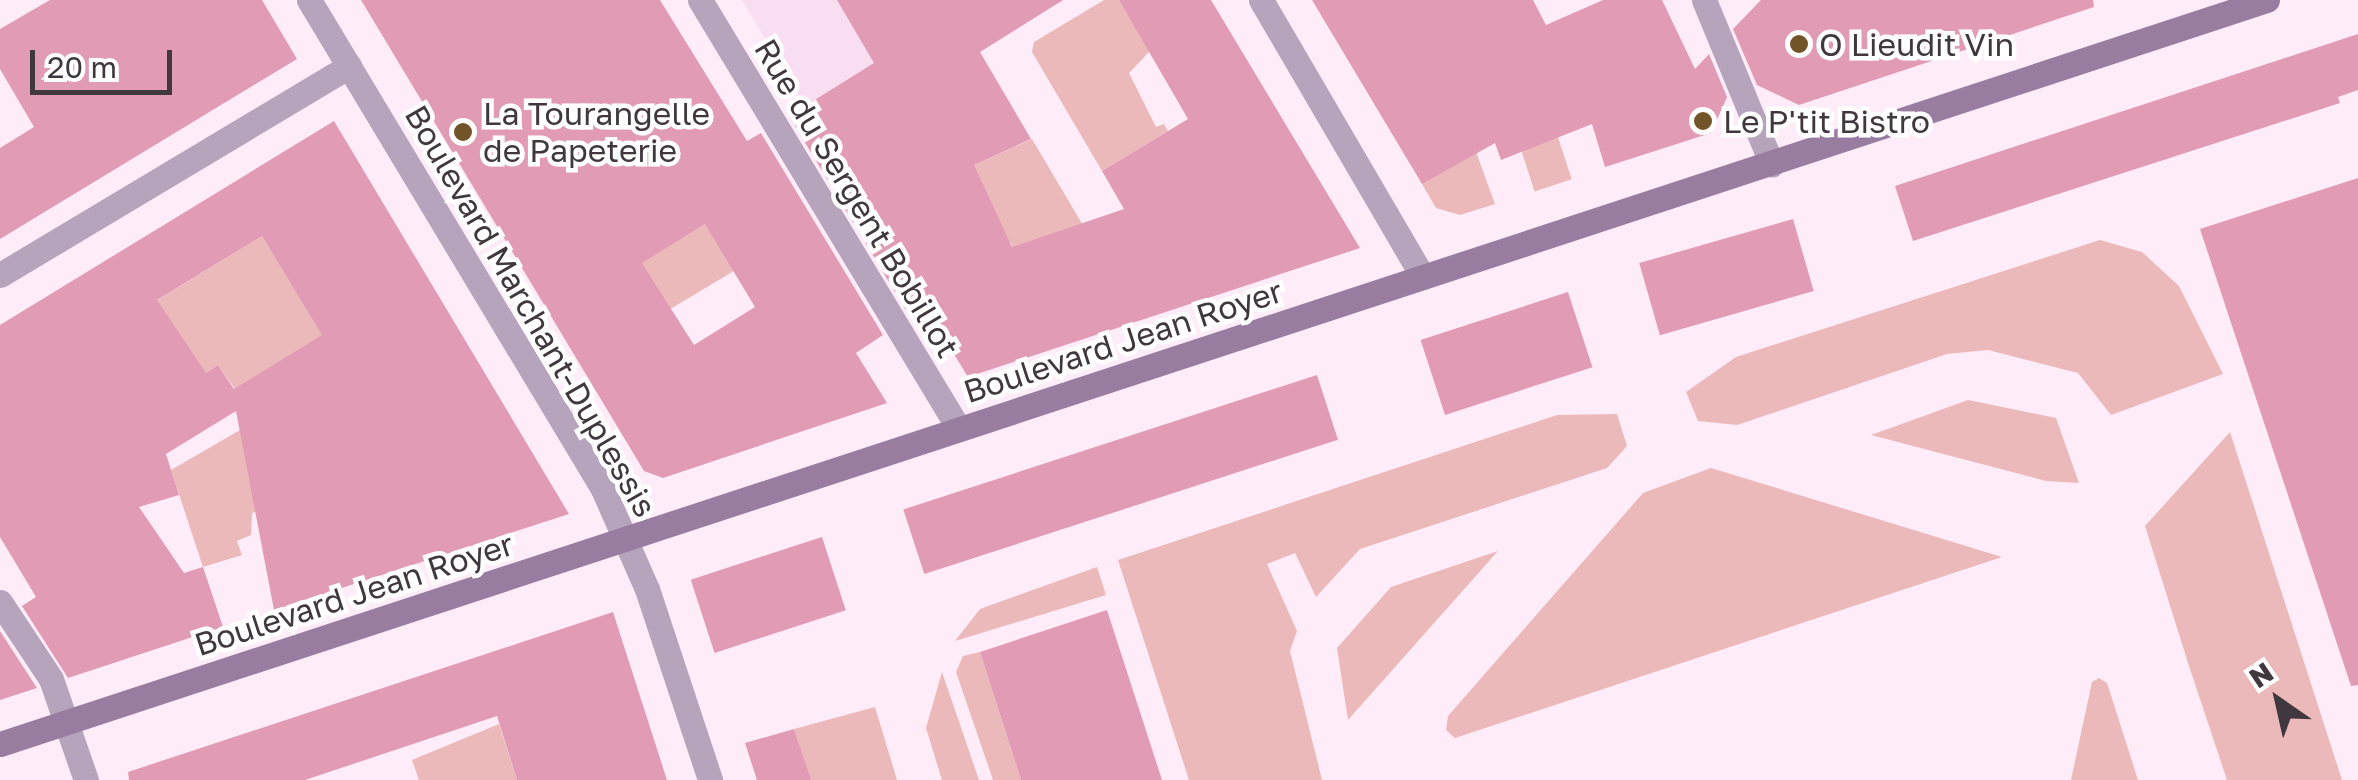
<!DOCTYPE html>
<html>
<head>
<meta charset="utf-8">
<style>
	body { margin:0 }
	#map { position:relative; width:2358px; height:780px; overflow:hidden; background:#feecf8; font-family:"Golos Text",sans-serif }
	div>[style] { position:absolute }
	.built>* { inset:0; background:#f9ddf1 }
	.green>* { inset:0; background:#ecb9bb; transform-origin:0 0 }
	.building>* { inset:0; background:#e29bb4; transform-origin:0 0 }
	.street>* { height:25px; margin:-12.5px; padding:0 12.5px; transform-origin:12.5px; border-radius:12.5px; background:#b6a3bc }
	.secondary>* { height:25px; margin:-12.5px; padding:0 12.5px; transform-origin:12.5px; border-radius:12.5px; background:#987da1 }
	.dots>* { width:28px; height:28px; translate:-50% -50%; box-sizing:border-box; border:5px solid #fff; border-radius:50% }
	span { translate:-50% -50%; white-space:nowrap; text-align:center; line-height:1.15; -webkit-text-stroke:9px #fff; paint-order:stroke }
	.poi-label { font-size:32px; color:#40383e }
	.left { translate:0 -50%; text-align:left }
	.street-label { font-size:32px; color:#40383e }
	.north { position:absolute; left:2228px; top:650px; width:100px; height:100px; -webkit-text-stroke:8px #fff; paint-order:stroke; rotate:326deg; font-size:28px; font-weight:700; line-height:40px; text-align:center; color:#40383e }
	.north::after { content:''; display:block; margin:auto; width:35px; height:45px; background:#40383e; clip-path:polygon(50% 0,100% 100%,50% 72%,0 100%) }
	.scale { position:absolute; left:30px; top:50px; width:142px; height:45px; box-sizing:border-box; border:5px solid #40383e; border-top:0; padding-left:12px; font-size:30px; line-height:35px; white-space:nowrap; color:#40383e; -webkit-text-stroke:8px #fff; paint-order:stroke }
</style>
</head>
<body>
<div id="map">
	<div class="built">
		<div style="clip-path:polygon(742px 0,1064px 0,826px 140px)"></div>
	</div>
	<div class="green">
		<div style="clip-path:polygon(1104px 0,1119px 0,1150px 51px,1129px 73px,1156px 127px,1164px 124px,1168px 131px,1102px 171px,1032px 52px,1034px 42px)"></div>
		<div style="left:1555px;top:128px;width:54px;height:39px;rotate:72deg"></div>
		<div style="clip-path:polygon(1032px 139px,1084px 227px,1014px 250px,1010px 242px,988px 250px,974px 165px)"></div>
		<div style="clip-path:polygon(1475px 149px,1495px 204px,1460px 215px,1436px 208px,1422px 184px)"></div>
		<div style="left:720px;top:215px;width:55px;height:92px;rotate:59deg"></div>
		<div style="clip-path:polygon(262px 236px,323px 335px,235px 389px,218px 365px,206px 373px,151px 304px)"></div>
		<div style="clip-path:polygon(2100px 240px,2142px 252px,2179px 286px,2223px 374px,2111px 415px,2078px 373px,1988px 350px,1947px 354px,1737px 425px,1698px 421px,1686px 392px,1736px 357px)"></div>
		<div style="clip-path:polygon(1968px 400px,2056px 418px,2079px 483px,2046px 481px,1871px 435px)"></div>
		<div style="clip-path:polygon(1617px 414px,1627px 446px,1607px 468px,1360px 549px,1316px 597px,1295px 553px,1267px 564px,1297px 631px,1290px 651px,1322px 780px,1189px 780px,1118px 560px,1557px 415px)"></div>
		<div style="clip-path:polygon(240px 430px,264px 509px,252px 513px,251px 535px,237px 541px,242px 555px,203px 567px,171px 470px)"></div>
		<div style="clip-path:polygon(2230px 432px,2342px 780px,2227px 780px,2189px 666px,2145px 526px)"></div>
		<div style="clip-path:polygon(1711px 468px,2002px 557px,1455px 738px,1446px 730px,1448px 716px,1643px 493px)"></div>
		<div style="clip-path:polygon(1498px 551px,1348px 720px,1337px 648px,1391px 587px)"></div>
		<div style="clip-path:polygon(1097px 567px,1106px 595px,955px 641px,980px 609px)"></div>
		<div style="clip-path:polygon(980px 652px,1021px 780px,993px 780px,956px 672px,963px 656px)"></div>
		<div style="clip-path:polygon(942px 672px,979px 780px,942px 780px,926px 728px)"></div>
		<div style="clip-path:polygon(2099px 678px,2107px 683px,2138px 780px,2071px 780px,2092px 682px)"></div>
		<div style="clip-path:polygon(875px 707px,897px 780px,799px 780px,809px 776px,794px 729px)"></div>
		<div style="clip-path:polygon(499px 724px,517px 780px,419px 780px,412px 760px)"></div>
	</div>
	<div class="building">
		<div style="clip-path:polygon(50px 0,262px 0,297px 59px,0 239px,0 148px,34px 127px,0 69px,0 29px)"></div>
		<div style="clip-path:polygon(evenodd,361px 0,660px 0,747px 141px,761px 133px,883px 335px,856px 353px,887px 403px,663px 478px,644px 471px,361px 0,705px 224px,755px 307px,694px 345px,642px 263px,705px 224px)"></div>
		<div style="clip-path:polygon(837px 0,1063px 0,980px 52px,1031px 139px,974px 165px,1012px 247px,1124px 209px,1102px 171px,1188px 119px,1119px 0,1211px 0,1360px 248px,968px 377px,925px 307px,910px 317px,789px 116px,874px 63px)"></div>
		<div style="clip-path:polygon(1312px 0,1533px 0,1546px 25px,1603px 0,1662px 0,1695px 69px,1709px 54px,1727px 97px,1711px 133px,1605px 167px,1592px 124px,1501px 160px,1495px 143px,1422px 184px)"></div>
		<div style="clip-path:polygon(1761px 0,2093px 0,2094px 7px,1799px 105px,1757px 85px,1733px 29px)"></div>
		<div style="clip-path:polygon(2358px 34px,2358px 90px,2338px 97px,2340px 103px,1913px 241px,1895px 186px)"></div>
		<div style="clip-path:polygon(evenodd,334px 121px,569px 514px,274px 610px,236px 411px,166px 454px,179px 495px,139px 507px,184px 573px,203px 567px,223px 627px,68px 678px,22px 606px,36px 597px,0 537px,0 325px,334px 121px,262px 236px,322px 335px,234px 389px,218px 365px,206px 373px,157px 300px,262px 236px)"></div>
		<div style="clip-path:polygon(2358px 178px,2358px 685px,2351px 686px,2200px 229px)"></div>
		<div style="left:1793px;top:219px;width:75px;height:160px;rotate:74deg"></div>
		<div style="left:1568px;top:292px;width:79px;height:155px;rotate:72deg"></div>
		<div style="left:1317px;top:375px;width:68px;height:435px;rotate:72deg"></div>
		<div style="left:822px;top:537px;width:77px;height:138px;rotate:72deg"></div>
		<div style="clip-path:polygon(1107px 610px,1162px 780px,1021px 780px,980px 652px)"></div>
		<div style="clip-path:polygon(613px 612px,667px 780px,517px 780px,497px 716px,305px 780px,129px 780px,128px 772px)"></div>
		<div style="clip-path:polygon(0 631px,37px 688px,0 700px)"></div>
		<div style="clip-path:polygon(794px 729px,811px 780px,757px 780px,745px 743px)"></div>
	</div>
	<div class="street">
		<div style="left:309px;top:0;width:571px;rotate:58.98deg"></div>
		<div style="left:603px;top:489px;width:109px;rotate:66.3deg"></div>
		<div style="left:647px;top:589px;width:201px;rotate:71.7deg"></div>
		<div style="left:700px;top:0;width:501px;rotate:58.88deg"></div>
		<div style="left:1261px;top:0;width:321px;rotate:59.7deg"></div>
		<div style="left:1704px;top:0;width:178px;rotate:67.6deg"></div>
		<div style="left:0;top:275px;width:407px;rotate:-30.9deg"></div>
		<div style="left:0;top:602px;width:92px;rotate:56.5deg"></div>
		<div style="left:51px;top:679px;width:107px;rotate:70.9deg"></div>
	</div>
	<div class="secondary">
		<div style="left:0;top:744px;width:2386px;rotate:-18.17deg"></div>
	</div>
	<div class="dots">
		<div style="left:1799px;top:44px;background:#725429"></div>
		<div style="left:1703px;top:121px;background:#725429"></div>
		<div style="left:463px;top:132px;background:#725429"></div>
	</div>
	<div class="poi-label">
		<span class="left" style="left:1819px;top:44px">O Lieudit Vin</span>
		<span class="left" style="left:483px;top:132px">La Tourangelle<br>de Papeterie</span>
		<span class="left" style="left:1723px;top:121px">Le P'tit Bistro</span>
	</div>
	<div class="street-label">
		<span style="left:857px;top:198px;rotate:59deg">Rue du Sergent Bobillot</span>
		<span style="left:531px;top:311px;rotate:60deg">Boulevard Marchant-Duplessis</span>
		<span style="left:1123px;top:341px;rotate:-18deg">Boulevard Jean Royer</span>
		<span style="left:354px;top:594px;rotate:-18deg">Boulevard Jean Royer</span>
	</div>
	<div class="north">N</div>
	<div class="scale">20 m</div>
</div>
</body>
</html>
